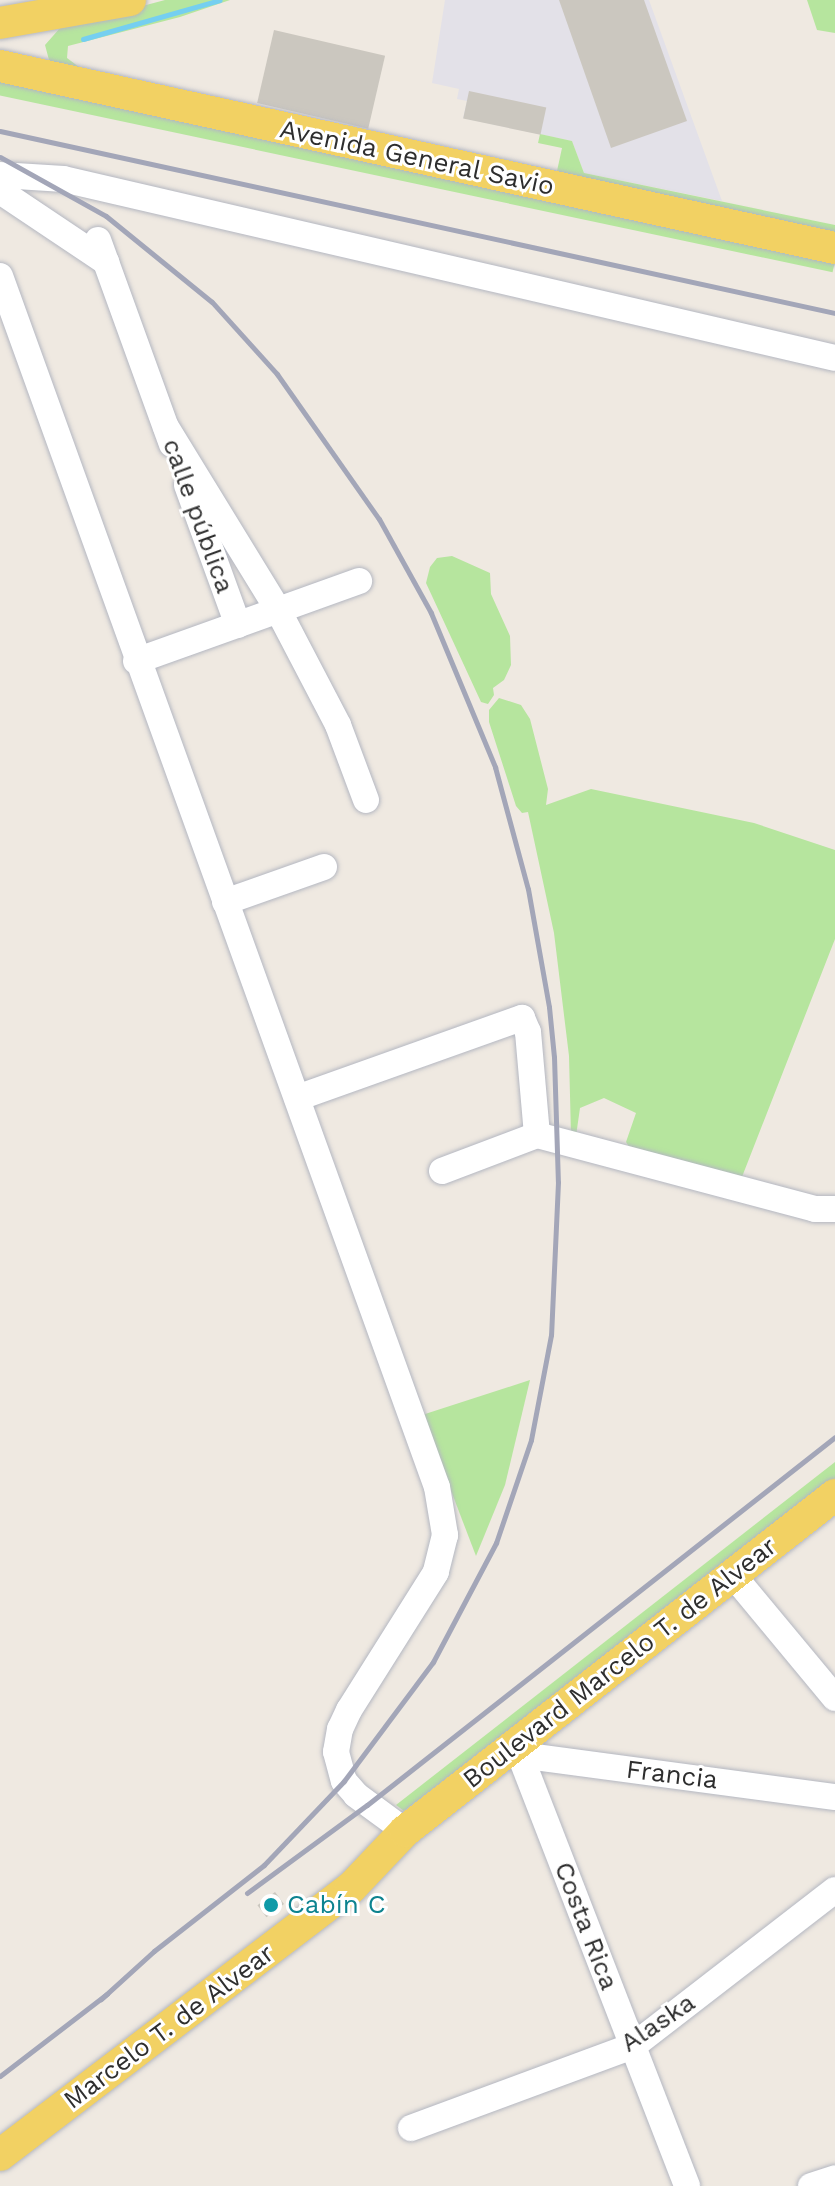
<!DOCTYPE html>
<html>
<head>
<meta charset="utf-8">
<style>
	body { margin:0 }
	#map { position:relative; width:835px; height:2186px; overflow:hidden; background:#efe9e1; font-family:"Work Sans",sans-serif }
	div>[style] { position:absolute }
	.industrial>* { inset:0; background:#e3e1e8 }
	.green>* { inset:0; background:#b6e59e; transform-origin:0 0 }
	.stream>* { height:5px; margin:-2.5px; padding:0 2.5px; transform-origin:2.5px; border-radius:2.5px; background:#75cff0 }
	.building>* { inset:0; background:#cbc7bf; transform-origin:0 0 }
	.roads { filter:drop-shadow(0 0 2px #b4b7c1) drop-shadow(0 0 2px #b4b7c1) }
	.minor>* { height:26px; margin:-13px; padding:0 13px; transform-origin:13px; border-radius:13px; background:#fff }
	.major>* { height:32px; margin:-16px; padding:0 16px; transform-origin:16px; border-radius:16px; background:#f2d163 }
	.rail>* { height:5px; margin:-2.5px; padding:0 2.5px; transform-origin:2.5px; border-radius:2.5px; background:#a3a6b8 }
	.dots>* { width:22px; height:22px; translate:-50% -50%; box-sizing:border-box; border:4px solid #fff; border-radius:50% }
	span { translate:-50% -50%; white-space:nowrap; text-align:center; line-height:1.15; -webkit-text-stroke:6px #fff; paint-order:stroke }
	.street-label { font-size:26px; color:#2e2e2e }
	.culture-label { font-size:26px; color:#0d838f }
	.left { translate:0 -50%; text-align:left }
</style>
</head>
<body>
<div id="map">
	<div class="industrial">
		<div style="clip-path:polygon(445px 0,649px 0,722px 201px,584px 173px,572px 141px,463px 118px,467px 101px,457px 99px,459px 89px,432px 83px)"></div>
	</div>
	<div class="green">
		<div style="clip-path:polygon(165px 0,230px 0,180px 17px,68px 46px,67px 58px,79px 67px,54px 65px,49px 60px,45px 45px,60px 28px)"></div>
		<div style="clip-path:polygon(807px 0,835px 0,835px 33px,817px 30px)"></div>
		<div style="left:0;top:77px;width:855px;height:18px;rotate:12deg"></div>
		<div style="clip-path:polygon(540px 134px,572px 141px,584px 173px,835px 225px,835px 237px,450px 148px,557px 171px,562px 148px,538px 143px)"></div>
		<div style="clip-path:polygon(452px 556px,490px 573px,491px 594px,510px 636px,511px 665px,504px 680px,493px 688px,494px 695px,488px 704px,481px 702px,426px 583px,430px 567px,437px 558px)"></div>
		<div style="clip-path:polygon(499px 698px,521px 705px,530px 719px,548px 789px,546px 805px,591px 789px,754px 823px,835px 850px,835px 939px,740px 1182px,633px 1153px,626px 1142px,636px 1113px,604px 1098px,580px 1108px,576px 1136px,571px 1135px,569px 1056px,554px 933px,528px 812px,522px 813px,516px 806px,489px 722px,489px 710px)"></div>
		<div style="clip-path:polygon(530px 1380px,505px 1485px,476px 1556px,422px 1415px)"></div>
		<div style="clip-path:polygon(835px 1462px,835px 1483px,404px 1811px,396px 1805px)"></div>
	</div>
	<div class="stream">
		<div style="left:83px;top:39px;width:142px;rotate:-15.9deg"></div>
	</div>
	<div class="building">
		<div style="clip-path:polygon(559px 0,644px 0,687px 121px,611px 148px)"></div>
		<div style="left:274px;top:30px;width:114px;height:75px;rotate:13deg"></div>
		<div style="left:469px;top:91px;width:79px;height:28px;rotate:12deg"></div>
		<div style="left:275px;top:1892px;width:15px;height:22px;rotate:53deg"></div>
	</div>
	<div class="roads">
		<div class="minor">
			<div style="left:0;top:175px;width:63px;rotate:3.6deg"></div>
			<div style="left:63px;top:179px;width:792px;rotate:13.05deg"></div>
			<div style="left:0;top:191px;width:128px;rotate:33.8deg"></div>
			<div style="left:98px;top:240px;width:217px;rotate:70.1deg"></div>
			<div style="left:0;top:276px;width:1287px;rotate:70.16deg"></div>
			<div style="left:437px;top:1487px;width:49px;rotate:80.5deg"></div>
			<div style="left:445px;top:1535px;width:38px;rotate:104deg"></div>
			<div style="left:436px;top:1572px;width:163px;rotate:122.2deg"></div>
			<div style="left:349px;top:1710px;width:21px;rotate:115deg"></div>
			<div style="left:340px;top:1729px;width:23px;rotate:100deg"></div>
			<div style="left:336px;top:1752px;width:30px;rotate:75deg"></div>
			<div style="left:344px;top:1781px;width:18px;rotate:49deg"></div>
			<div style="left:356px;top:1795px;width:61px;rotate:36.3deg"></div>
			<div style="left:166px;top:427px;width:215px;rotate:58.5deg"></div>
			<div style="left:278px;top:610px;width:130px;rotate:62.4deg"></div>
			<div style="left:338px;top:725px;width:80px;rotate:69.5deg"></div>
			<div style="left:187px;top:485px;width:149px;rotate:70deg"></div>
			<div style="left:136px;top:661px;width:237px;rotate:-19.7deg"></div>
			<div style="left:225px;top:902px;width:105px;rotate:-19.5deg"></div>
			<div style="left:297px;top:1098px;width:239px;rotate:-19.6deg"></div>
			<div style="left:522px;top:1018px;width:15px;rotate:67deg"></div>
			<div style="left:528px;top:1032px;width:103px;rotate:85deg"></div>
			<div style="left:442px;top:1171px;width:102px;rotate:-20.8deg"></div>
			<div style="left:537px;top:1135px;width:288px;rotate:14.9deg"></div>
			<div style="left:815px;top:1209px;width:20px"></div>
			<div style="left:732px;top:1574px;width:161px;rotate:50.3deg"></div>
			<div style="left:513px;top:1747px;width:11px;rotate:49deg"></div>
			<div style="left:520px;top:1755px;width:318px;rotate:7.6deg"></div>
			<div style="left:520px;top:1755px;width:462px;rotate:68.8deg"></div>
			<div style="left:411px;top:2128px;width:237px;rotate:-20.3deg"></div>
			<div style="left:633px;top:2046px;width:255px;rotate:-37.7deg"></div>
			<div style="left:811px;top:2186px;width:25px;rotate:-18deg"></div>
		</div>
		<div class="major">
			<div style="left:0;top:23px;width:132px;rotate:-10deg"></div>
			<div style="left:0;top:66px;width:855px;rotate:12.3deg"></div>
			<div style="left:0;top:2155px;width:441px;rotate:-37.3deg"></div>
			<div style="left:351px;top:1888px;width:79px;rotate:-46.5deg"></div>
			<div style="left:405px;top:1831px;width:546px;rotate:-38deg"></div>
		</div>
	</div>
	<div class="rail">
		<div style="left:0;top:131px;width:855px;rotate:12.3deg"></div>
		<div style="left:0;top:157px;width:121px;rotate:29.1deg"></div>
		<div style="left:106px;top:216px;width:136px;rotate:39.1deg"></div>
		<div style="left:212px;top:302px;width:97px;rotate:47.9deg"></div>
		<div style="left:277px;top:374px;width:177px;rotate:54.9deg"></div>
		<div style="left:379px;top:519px;width:107px;rotate:61deg"></div>
		<div style="left:431px;top:613px;width:167px;rotate:67.4deg"></div>
		<div style="left:495px;top:767px;width:126px;rotate:74.9deg"></div>
		<div style="left:528px;top:889px;width:120px;rotate:79.9deg"></div>
		<div style="left:549px;top:1007px;width:50px;rotate:84.3deg"></div>
		<div style="left:554px;top:1057px;width:125px;rotate:88.2deg"></div>
		<div style="left:558px;top:1182px;width:153px;rotate:92.6deg"></div>
		<div style="left:551px;top:1335px;width:107px;rotate:100.8deg"></div>
		<div style="left:531px;top:1440px;width:109px;rotate:108.8deg"></div>
		<div style="left:496px;top:1543px;width:135px;rotate:117.9deg"></div>
		<div style="left:433px;top:1662px;width:149px;rotate:126.8deg"></div>
		<div style="left:344px;top:1781px;width:116px;rotate:133.6deg"></div>
		<div style="left:264px;top:1865px;width:140px;rotate:142deg"></div>
		<div style="left:154px;top:1951px;width:72px;rotate:137.8deg"></div>
		<div style="left:247px;top:1893px;width:149px;rotate:-36.3deg"></div>
		<div style="left:367px;top:1805px;width:595px;rotate:-38.18deg"></div>
		<div style="left:0;top:2076px;width:135px;rotate:-37.5deg"></div>
	</div>
	<div class="dots">
		<div style="left:271px;top:1905px;background:#0f9aa8"></div>
	</div>
	<div class="street-label">
		<span style="left:417px;top:158px;rotate:12deg">Avenida General Savio</span>
		<span style="left:198px;top:516px;rotate:70deg">calle pública</span>
		<span style="left:620px;top:1663px;rotate:-38deg">Boulevard Marcelo T. de Alvear</span>
		<span style="left:672px;top:1775px;rotate:7deg">Francia</span>
		<span style="left:586px;top:1926px;rotate:69deg">Costa Rica</span>
		<span style="left:658px;top:2023px;rotate:-34deg">Alaska</span>
		<span style="left:169px;top:2027px;rotate:-37deg">Marcelo T. de Alvear</span>
	</div>
	<div class="culture-label">
		<span class="left" style="left:287px;top:1905px">Cabín C</span>
	</div>
</div>
</body>
</html>
